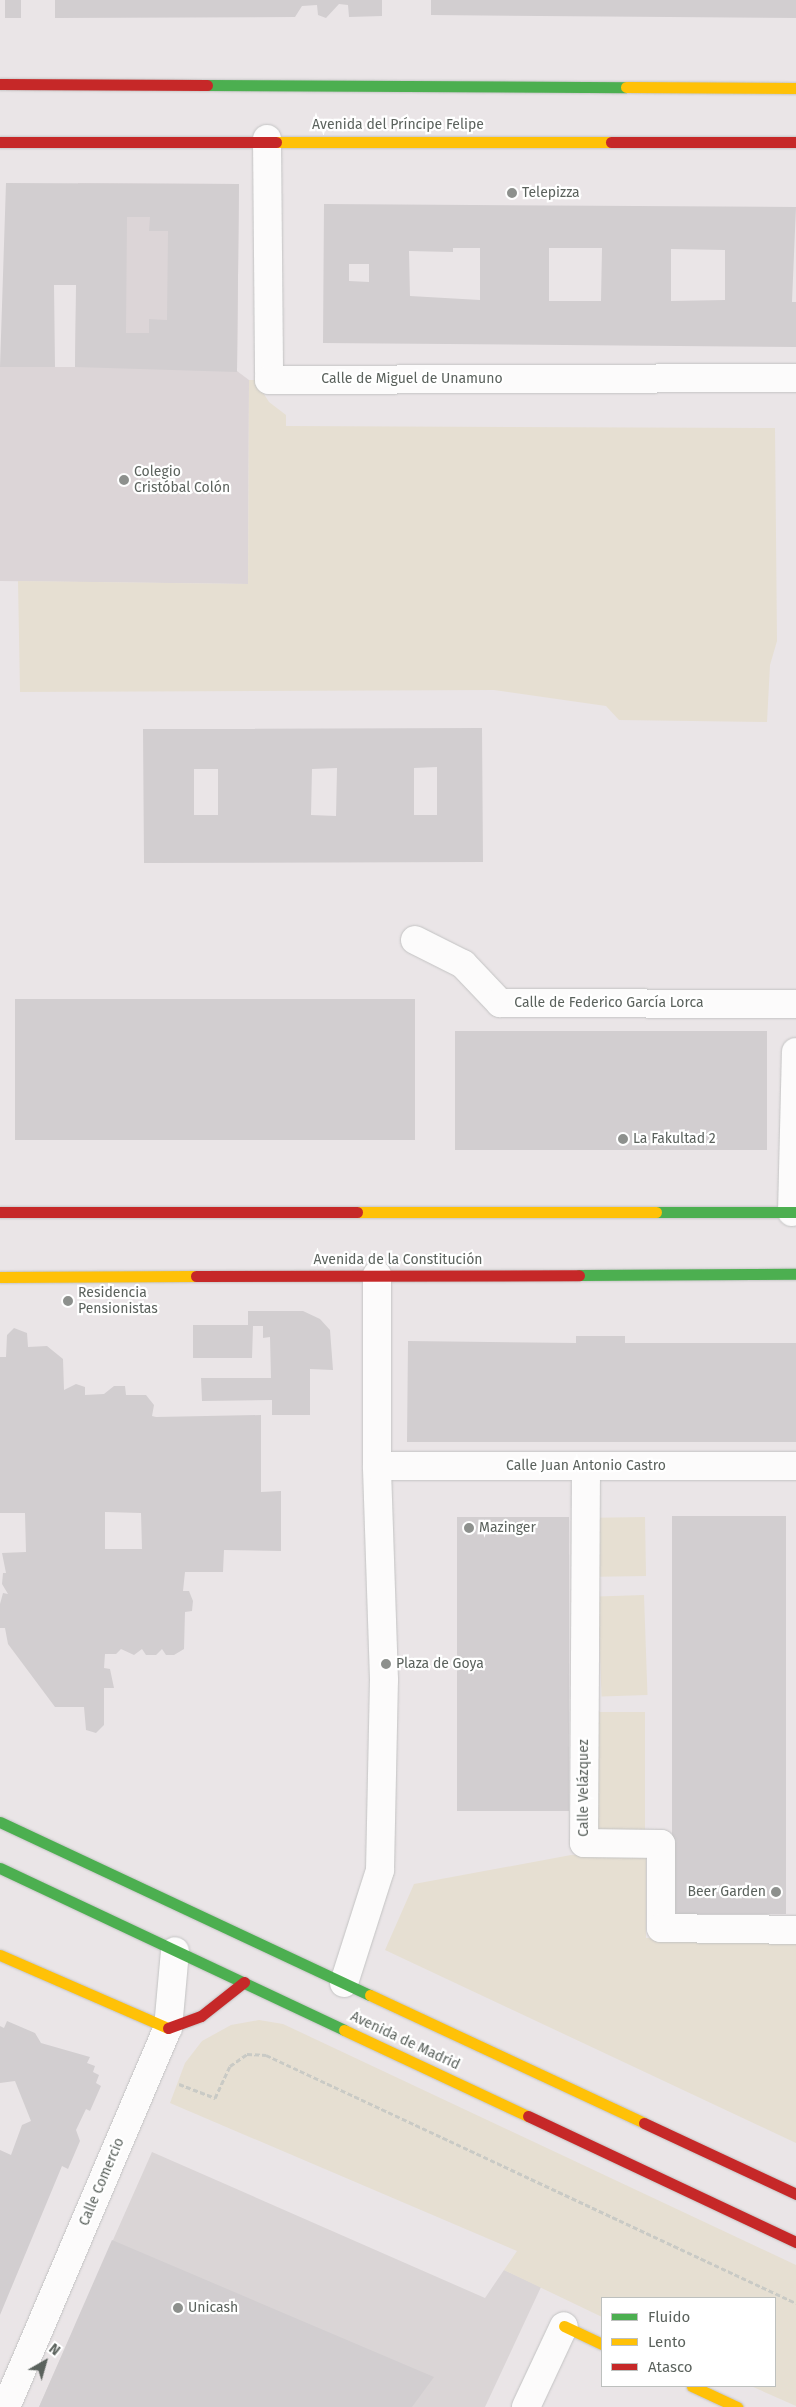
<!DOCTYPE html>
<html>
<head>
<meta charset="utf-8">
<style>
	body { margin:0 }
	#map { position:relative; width:796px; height:2407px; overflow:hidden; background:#eae5e7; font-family:"Fira Sans",sans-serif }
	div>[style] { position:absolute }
	.industrial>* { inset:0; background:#dad5d6 }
	.education>* { inset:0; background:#dcd5d7 }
	.green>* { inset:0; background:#e6dfd2; transform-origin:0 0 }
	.building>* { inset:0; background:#d2ced0; transform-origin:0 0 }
	.path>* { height:3px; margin-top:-1.5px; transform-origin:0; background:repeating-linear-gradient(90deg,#c9cac5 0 5px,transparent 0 7.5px) }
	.roads { filter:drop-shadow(0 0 1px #c3c3c3) drop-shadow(0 0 1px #c3c3c3) }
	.street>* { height:28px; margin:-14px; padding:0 14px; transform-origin:14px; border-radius:14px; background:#fcfbfb }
	.fast>* { height:11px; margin:-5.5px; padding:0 5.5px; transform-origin:5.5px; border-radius:5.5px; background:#4caf50 }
	.slow>* { height:11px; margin:-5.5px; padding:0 5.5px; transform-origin:5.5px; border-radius:5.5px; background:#ffc107 }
	.jam>* { height:11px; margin:-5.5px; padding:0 5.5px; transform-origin:5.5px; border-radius:5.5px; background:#c62828 }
	.dots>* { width:14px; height:14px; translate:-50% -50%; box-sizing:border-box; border:2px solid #fff; border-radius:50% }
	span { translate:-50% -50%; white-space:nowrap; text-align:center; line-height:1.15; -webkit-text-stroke:4.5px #fff; paint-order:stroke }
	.street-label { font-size:14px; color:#5b625d }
	.poi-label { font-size:14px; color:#5b625d }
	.left { translate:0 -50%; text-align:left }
	.right { translate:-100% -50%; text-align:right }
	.legend { position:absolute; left:601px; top:2297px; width:175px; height:90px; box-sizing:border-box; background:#fff; border:1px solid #bdc0be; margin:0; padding:6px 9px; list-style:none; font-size:15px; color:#5b625d }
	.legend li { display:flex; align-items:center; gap:10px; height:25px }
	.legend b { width:25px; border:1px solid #bdc0be }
	.north { position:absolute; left:20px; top:2337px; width:50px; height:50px; -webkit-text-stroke:4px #fff; paint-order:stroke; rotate:38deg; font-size:14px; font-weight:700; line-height:20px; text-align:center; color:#5b625d }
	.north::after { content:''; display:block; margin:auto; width:18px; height:22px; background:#5b625d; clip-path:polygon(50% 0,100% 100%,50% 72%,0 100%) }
</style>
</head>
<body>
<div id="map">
	<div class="industrial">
		<div style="clip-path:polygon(152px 2152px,485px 2298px,504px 2270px,541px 2287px,485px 2407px,39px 2407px)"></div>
	</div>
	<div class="education">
		<div style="clip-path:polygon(78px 183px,239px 184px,237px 371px,249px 380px,248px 584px,0 581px,0 367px,75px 367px)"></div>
	</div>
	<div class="green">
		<div style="clip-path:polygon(249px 380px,255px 380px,269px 402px,286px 415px,286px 426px,775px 428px,777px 641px,770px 665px,767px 722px,619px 720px,606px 706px,494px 690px,20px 692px,18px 581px,248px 584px)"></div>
		<div style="left:645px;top:1517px;width:59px;height:48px;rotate:89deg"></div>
		<div style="left:644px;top:1595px;width:100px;height:46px;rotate:88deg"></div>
		<div style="left:598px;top:1712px;width:47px;height:124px"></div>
		<div style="clip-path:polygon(571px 1855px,646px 1855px,646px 1938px,796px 1940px,796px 2143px,385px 1950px,414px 1884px)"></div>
		<div style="clip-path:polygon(259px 2020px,283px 2024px,796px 2265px,796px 2406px,751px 2386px,775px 2386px,775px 2298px,602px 2298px,602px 2317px,504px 2270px,517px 2251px,170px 2103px,185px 2063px,202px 2041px,231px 2025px)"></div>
	</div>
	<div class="building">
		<div style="left:5px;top:0;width:16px;height:18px"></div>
		<div style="clip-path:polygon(55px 0,382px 0,382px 16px,349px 17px,348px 5px,339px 4px,326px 18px,318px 15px,317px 5px,302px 6px,295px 17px,55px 18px)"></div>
		<div style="clip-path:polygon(431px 0,796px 0,796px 18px,431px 15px)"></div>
		<div style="clip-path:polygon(evenodd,6px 183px,239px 184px,237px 372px,75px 367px,76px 285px,54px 285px,55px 367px,0 367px,6px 183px,127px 217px,150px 217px,149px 231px,168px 231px,167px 320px,149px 319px,149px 333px,126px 333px,127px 217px)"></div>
		<div style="clip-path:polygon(evenodd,324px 204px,796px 207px,792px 302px,796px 302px,796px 347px,323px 343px,324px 204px,453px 248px,480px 248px,480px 300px,410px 296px,409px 251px,453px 252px,453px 248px,324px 204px,549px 248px,602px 248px,601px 301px,549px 301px,549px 248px,324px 204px,671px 249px,725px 250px,725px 300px,671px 301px,671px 249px,324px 204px,349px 264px,369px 264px,369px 282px,349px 281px,349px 264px)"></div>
		<div style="clip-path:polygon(evenodd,482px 728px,483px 862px,144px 863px,143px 729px,482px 728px,437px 767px,437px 815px,414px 815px,414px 768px,437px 767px,482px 728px,337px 768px,336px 816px,311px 815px,312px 769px,337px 768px,482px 728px,194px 769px,218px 769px,218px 815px,194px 815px,194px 769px)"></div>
		<div style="left:415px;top:999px;width:141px;height:400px;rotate:90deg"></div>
		<div style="left:455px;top:1031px;width:312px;height:119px"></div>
		<div style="clip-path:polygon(248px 1311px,303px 1311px,320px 1319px,330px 1330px,333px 1370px,310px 1369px,310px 1415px,272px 1415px,272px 1400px,202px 1401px,201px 1378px,271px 1378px,270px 1337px,263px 1338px,263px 1326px,253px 1326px,252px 1358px,193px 1358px,193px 1325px,248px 1325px)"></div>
		<div style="clip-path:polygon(evenodd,14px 1328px,27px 1333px,28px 1347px,47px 1346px,63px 1359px,64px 1390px,76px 1384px,85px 1387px,85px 1395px,104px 1394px,114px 1386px,125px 1386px,126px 1395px,146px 1395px,154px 1405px,152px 1416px,156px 1417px,261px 1415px,261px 1492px,281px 1491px,281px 1551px,224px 1550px,223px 1572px,185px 1572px,183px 1591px,189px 1591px,193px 1601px,192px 1611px,185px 1612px,184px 1649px,174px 1655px,166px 1655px,162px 1649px,156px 1655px,146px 1655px,142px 1649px,134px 1655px,121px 1649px,116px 1654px,105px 1654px,104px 1668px,110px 1669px,114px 1688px,104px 1688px,104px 1725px,96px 1733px,86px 1730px,84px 1707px,55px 1707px,8px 1644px,5px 1628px,0 1628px,0 1604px,3px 1593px,8px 1594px,2px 1584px,3px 1573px,6px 1573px,2px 1553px,26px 1552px,25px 1513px,0 1513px,0 1357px,6px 1357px,7px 1335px,14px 1328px,105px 1512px,141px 1513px,142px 1549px,105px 1549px,105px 1512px)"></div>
		<div style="clip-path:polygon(576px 1336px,625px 1336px,625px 1343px,796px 1343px,796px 1442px,407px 1442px,408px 1341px,576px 1343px)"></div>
		<div style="left:786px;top:1516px;width:398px;height:114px;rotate:90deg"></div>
		<div style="left:569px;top:1517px;width:294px;height:112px;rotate:90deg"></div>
		<div style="clip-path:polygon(7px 2021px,35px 2033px,41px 2043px,90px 2057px,87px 2063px,95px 2066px,93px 2072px,99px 2075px,96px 2083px,101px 2086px,90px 2111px,86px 2109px,76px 2130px,80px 2141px,68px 2169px,62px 2166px,0 2315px,0 2150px,11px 2155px,22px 2125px,31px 2121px,15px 2081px,0 2083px,0 2026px,4px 2028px)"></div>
		<div style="clip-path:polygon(112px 2240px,434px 2377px,412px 2407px,39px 2407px)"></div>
	</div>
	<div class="path">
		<div style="left:179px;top:2084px;width:39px;rotate:21deg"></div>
		<div style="left:215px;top:2098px;width:35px;rotate:-65deg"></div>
		<div style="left:230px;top:2066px;width:21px;rotate:-35deg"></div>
		<div style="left:247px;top:2054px;width:19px;rotate:3deg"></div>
		<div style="left:266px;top:2055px;width:585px;rotate:25.08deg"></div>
	</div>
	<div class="roads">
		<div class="street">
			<div style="left:267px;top:139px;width:241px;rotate:89.5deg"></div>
			<div style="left:269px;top:380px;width:527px;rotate:-0.22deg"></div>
			<div style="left:415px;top:940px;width:54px;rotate:26.6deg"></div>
			<div style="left:463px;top:964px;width:54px;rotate:46.5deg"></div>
			<div style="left:500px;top:1003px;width:296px;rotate:0.2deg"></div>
			<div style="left:792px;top:1212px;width:160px;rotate:-88.6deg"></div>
			<div style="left:377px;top:1466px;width:419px"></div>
			<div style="left:586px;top:1466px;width:377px;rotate:90.3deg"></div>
			<div style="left:584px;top:1843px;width:77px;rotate:0.7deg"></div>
			<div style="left:661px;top:1844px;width:84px;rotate:90deg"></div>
			<div style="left:661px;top:1928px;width:135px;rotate:0.8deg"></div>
			<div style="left:344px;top:1983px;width:119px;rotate:-72.3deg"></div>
			<div style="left:380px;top:1870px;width:190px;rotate:-88.8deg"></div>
			<div style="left:384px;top:1680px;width:214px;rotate:-91.9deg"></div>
			<div style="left:377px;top:1466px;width:191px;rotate:-90deg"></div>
			<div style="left:6px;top:2407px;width:412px;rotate:-66.9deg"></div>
			<div style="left:168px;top:2028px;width:77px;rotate:-84.8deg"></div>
			<div style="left:526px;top:2407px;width:89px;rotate:-64.9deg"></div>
		</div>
		<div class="fast">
			<div style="left:207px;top:85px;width:419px;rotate:0.3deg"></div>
			<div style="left:656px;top:1212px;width:140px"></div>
			<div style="left:579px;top:1275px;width:217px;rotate:-0.3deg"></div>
			<div style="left:0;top:1822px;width:408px;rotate:25.1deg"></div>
			<div style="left:0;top:1868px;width:380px;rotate:25.2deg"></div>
		</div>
		<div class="slow">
			<div style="left:626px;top:87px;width:170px;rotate:0.3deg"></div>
			<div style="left:276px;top:142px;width:335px"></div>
			<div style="left:357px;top:1212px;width:299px"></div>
			<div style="left:0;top:1277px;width:196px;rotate:-0.3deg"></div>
			<div style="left:0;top:1955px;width:183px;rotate:23.5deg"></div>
			<div style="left:370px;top:1995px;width:302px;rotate:25deg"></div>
			<div style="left:344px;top:2030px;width:203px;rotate:25.1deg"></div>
			<div style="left:564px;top:2326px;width:42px;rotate:25.3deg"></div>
			<div style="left:692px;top:2386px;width:50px;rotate:25deg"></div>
		</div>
		<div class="jam">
			<div style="left:0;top:84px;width:207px;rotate:0.3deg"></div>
			<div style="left:0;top:142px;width:276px"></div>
			<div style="left:611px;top:142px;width:185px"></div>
			<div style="left:0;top:1212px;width:357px"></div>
			<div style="left:196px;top:1276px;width:383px;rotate:-0.1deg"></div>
			<div style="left:168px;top:2028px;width:35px;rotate:-20deg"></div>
			<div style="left:201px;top:2016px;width:55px;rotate:-38.3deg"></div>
			<div style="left:528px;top:2116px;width:296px;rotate:25.2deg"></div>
			<div style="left:644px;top:2123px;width:168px;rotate:25deg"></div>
		</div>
	</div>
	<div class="dots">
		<div style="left:512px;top:193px;background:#8d908d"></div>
		<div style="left:124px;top:480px;background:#8d908d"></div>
		<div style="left:623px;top:1139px;background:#8d908d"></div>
		<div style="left:68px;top:1301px;background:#8d908d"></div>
		<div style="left:469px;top:1528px;background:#8d908d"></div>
		<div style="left:386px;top:1664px;background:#8d908d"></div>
		<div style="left:776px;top:1892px;background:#8d908d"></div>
		<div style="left:178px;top:2308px;background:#8d908d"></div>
	</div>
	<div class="street-label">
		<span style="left:398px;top:125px">Avenida del Príncipe Felipe</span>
		<span style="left:412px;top:379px">Calle de Miguel de Unamuno</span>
		<span style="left:609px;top:1003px">Calle de Federico García Lorca</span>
		<span style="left:398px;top:1260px">Avenida de la Constitución</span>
		<span style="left:586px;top:1466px">Calle Juan Antonio Castro</span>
		<span style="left:584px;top:1788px;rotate:-90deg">Calle Velázquez</span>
		<span style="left:405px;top:2041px;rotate:25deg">Avenida de Madrid</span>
		<span style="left:102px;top:2182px;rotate:-67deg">Calle Comercio</span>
	</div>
	<div class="poi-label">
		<span class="left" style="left:522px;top:193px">Telepizza</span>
		<span class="left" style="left:134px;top:480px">Colegio<br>Cristóbal Colón</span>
		<span class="left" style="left:633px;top:1139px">La Fakultad 2</span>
		<span class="left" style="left:78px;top:1301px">Residencia<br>Pensionistas</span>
		<span class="left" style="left:479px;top:1528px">Mazinger</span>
		<span class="left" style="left:396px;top:1664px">Plaza de Goya</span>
		<span class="right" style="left:766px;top:1892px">Beer Garden</span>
		<span class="left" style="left:188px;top:2308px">Unicash</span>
	</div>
	<ul class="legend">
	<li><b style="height:6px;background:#4caf50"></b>Fluido</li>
	<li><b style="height:6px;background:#ffc107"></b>Lento</li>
	<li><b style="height:6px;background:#c62828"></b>Atasco</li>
	</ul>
	<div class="north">N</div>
</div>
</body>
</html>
